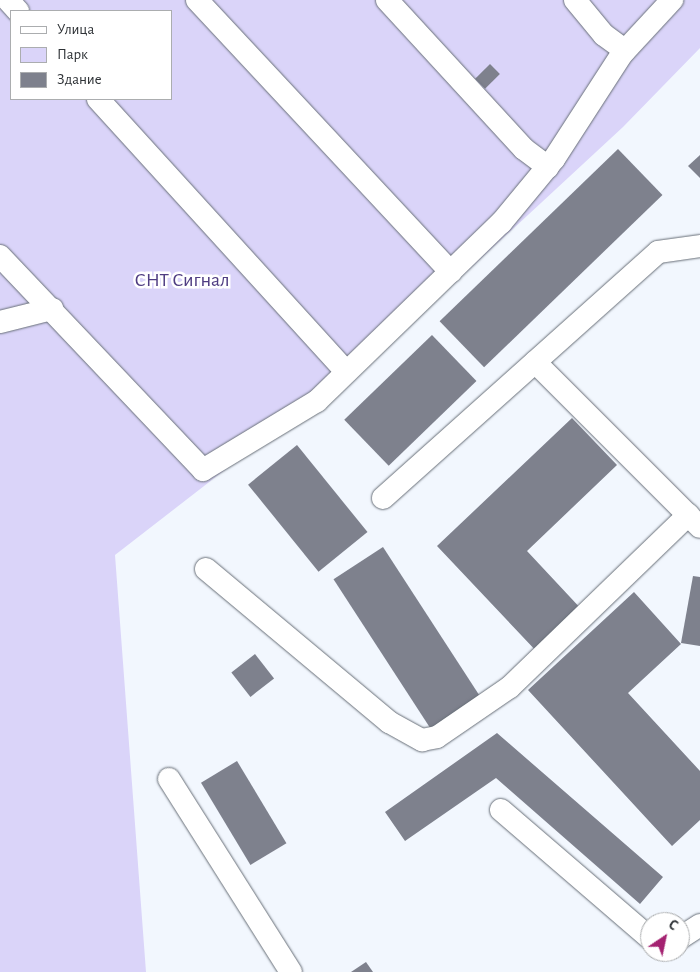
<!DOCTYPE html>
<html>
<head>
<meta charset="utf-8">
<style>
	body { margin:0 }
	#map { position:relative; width:700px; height:972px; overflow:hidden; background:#f2f7fe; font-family:"Alegreya Sans",sans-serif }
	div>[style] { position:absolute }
	.green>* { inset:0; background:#dad4f9 }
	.building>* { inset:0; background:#7e818d; transform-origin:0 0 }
	.roads { filter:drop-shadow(0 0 1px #686f78) drop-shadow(0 0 1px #686f78) }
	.minor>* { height:22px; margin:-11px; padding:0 11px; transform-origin:11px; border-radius:11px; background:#fff }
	span { translate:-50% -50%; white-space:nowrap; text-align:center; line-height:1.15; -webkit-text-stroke:5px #fff; paint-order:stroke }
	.park-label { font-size:20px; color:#4f3d82 }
	.legend { position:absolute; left:10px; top:10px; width:162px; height:90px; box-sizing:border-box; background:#fff; border:1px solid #abadaf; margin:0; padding:6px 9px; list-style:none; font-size:15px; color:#2e3236 }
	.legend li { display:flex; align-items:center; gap:10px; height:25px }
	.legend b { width:25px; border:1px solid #abadaf }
	.north { position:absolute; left:640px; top:912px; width:50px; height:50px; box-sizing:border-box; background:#fff; border:1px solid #abadaf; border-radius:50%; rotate:34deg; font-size:14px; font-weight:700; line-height:20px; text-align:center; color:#2e3236 }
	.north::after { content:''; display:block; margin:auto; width:18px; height:22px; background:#a42271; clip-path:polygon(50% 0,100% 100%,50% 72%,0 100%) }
</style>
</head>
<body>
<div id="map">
	<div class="green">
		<div style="clip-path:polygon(evenodd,0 0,700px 0,700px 48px,623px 127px,328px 400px,226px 469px,115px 555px,146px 972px,0 972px,0 0,11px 11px,171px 11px,171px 99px,11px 99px,11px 11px)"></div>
	</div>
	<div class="building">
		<div style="left:490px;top:64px;width:14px;height:21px;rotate:45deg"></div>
		<div style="left:618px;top:149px;width:64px;height:248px;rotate:46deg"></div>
		<div style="clip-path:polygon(700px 155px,700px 178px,688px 166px)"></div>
		<div style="left:432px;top:335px;width:64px;height:122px;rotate:46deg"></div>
		<div style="clip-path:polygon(572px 418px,617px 465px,527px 551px,584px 612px,539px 654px,437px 546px)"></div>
		<div style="left:297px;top:445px;width:112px;height:63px;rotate:51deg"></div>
		<div style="left:383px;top:547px;width:181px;height:59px;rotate:57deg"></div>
		<div style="clip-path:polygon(693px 576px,700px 577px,700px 646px,681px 643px)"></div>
		<div style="clip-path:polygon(634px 592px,681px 644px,628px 693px,700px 771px,700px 820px,672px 846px,528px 690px)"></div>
		<div style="left:255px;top:654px;width:31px;height:30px;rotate:52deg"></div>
		<div style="clip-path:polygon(497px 733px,663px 877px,640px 904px,496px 778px,405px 841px,385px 812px)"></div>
		<div style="left:237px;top:761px;width:96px;height:42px;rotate:59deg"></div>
		<div style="clip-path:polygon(366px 962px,373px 972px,351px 972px)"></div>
	</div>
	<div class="roads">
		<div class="minor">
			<div style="left:8px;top:0;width:15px;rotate:48deg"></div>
			<div style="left:197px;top:0;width:372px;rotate:47deg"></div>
			<div style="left:387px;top:0;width:202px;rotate:47.4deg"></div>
			<div style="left:524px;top:149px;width:30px;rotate:37deg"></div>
			<div style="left:575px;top:0;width:45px;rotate:50.4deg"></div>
			<div style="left:604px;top:35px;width:26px;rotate:36deg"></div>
			<div style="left:98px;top:99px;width:369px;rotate:47.7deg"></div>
			<div style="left:0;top:256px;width:295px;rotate:46.5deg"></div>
			<div style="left:203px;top:470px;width:133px;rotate:-31.2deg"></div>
			<div style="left:317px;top:401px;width:256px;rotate:-44.1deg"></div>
			<div style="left:501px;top:223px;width:83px;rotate:-50.4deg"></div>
			<div style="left:554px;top:159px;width:125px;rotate:-57.1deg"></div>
			<div style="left:622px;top:54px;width:74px;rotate:-47.2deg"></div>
			<div style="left:0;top:322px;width:54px;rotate:-14deg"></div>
			<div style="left:535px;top:362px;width:233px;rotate:45deg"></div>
			<div style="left:383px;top:498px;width:369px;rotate:-41.8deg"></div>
			<div style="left:658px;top:252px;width:42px;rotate:-8.1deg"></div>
			<div style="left:206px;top:569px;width:239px;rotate:39.9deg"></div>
			<div style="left:389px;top:722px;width:38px;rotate:29deg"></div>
			<div style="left:422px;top:740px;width:15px;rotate:-11deg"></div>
			<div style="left:437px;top:737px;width:88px;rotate:-34.4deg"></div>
			<div style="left:510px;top:687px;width:248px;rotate:-44deg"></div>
			<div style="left:169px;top:779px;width:228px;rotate:57.7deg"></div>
			<div style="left:501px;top:810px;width:196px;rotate:40.7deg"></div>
			<div style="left:680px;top:938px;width:24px;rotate:-33deg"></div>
		</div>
	</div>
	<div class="park-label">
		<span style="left:182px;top:280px">СНТ Сигнал</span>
	</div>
	<ul class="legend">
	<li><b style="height:6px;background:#fff"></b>Улица</li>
	<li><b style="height:14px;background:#dad4f9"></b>Парк</li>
	<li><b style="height:14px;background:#7e818d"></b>Здание</li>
	</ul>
	<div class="north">С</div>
</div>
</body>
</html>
